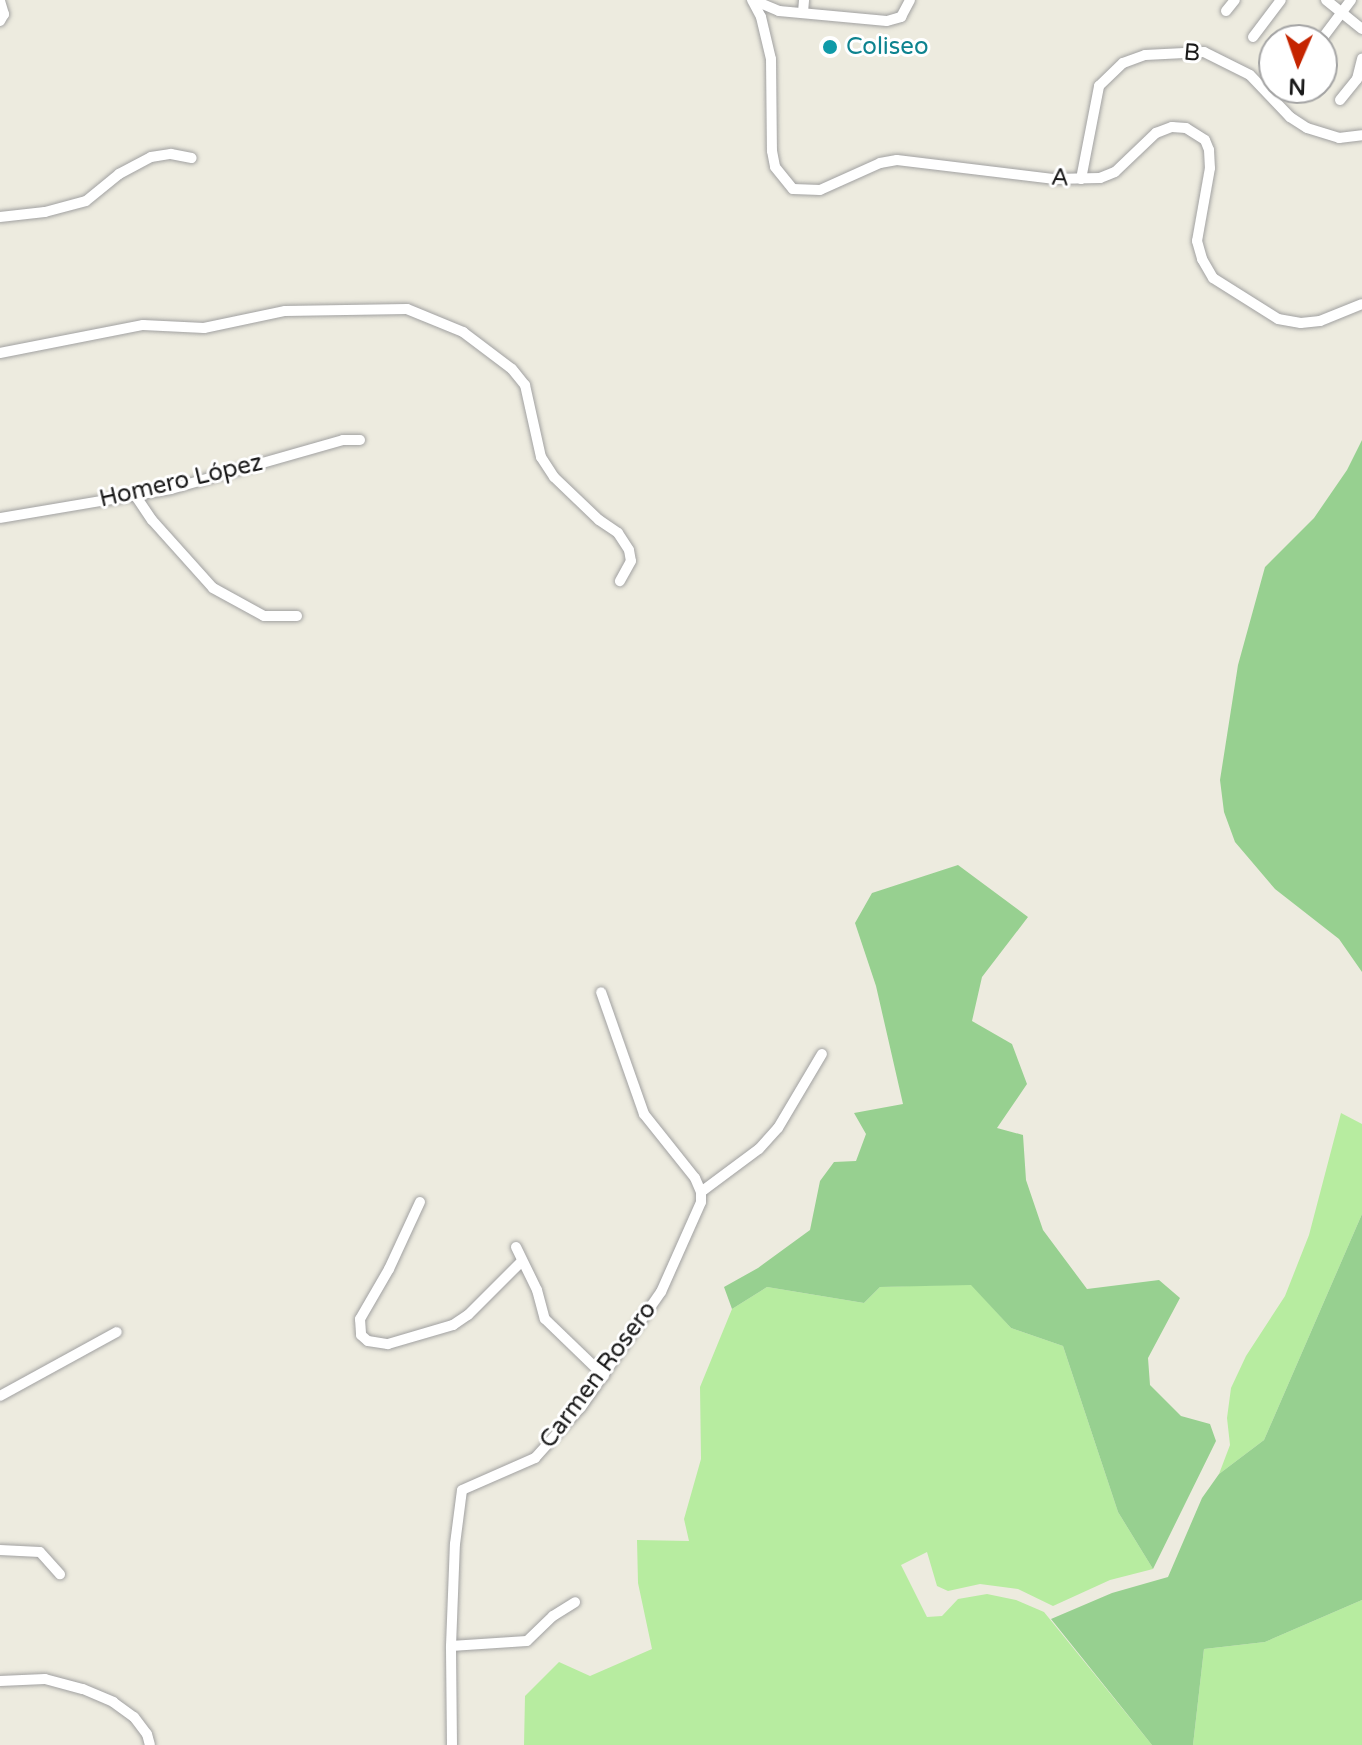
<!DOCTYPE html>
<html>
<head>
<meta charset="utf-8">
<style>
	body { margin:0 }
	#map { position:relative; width:1362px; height:1745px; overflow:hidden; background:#edebdf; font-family:"Varela Round",sans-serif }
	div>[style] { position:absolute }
	.grass>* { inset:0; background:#b7eca0 }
	.forest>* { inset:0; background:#97d090 }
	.roads { filter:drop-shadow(0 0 2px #a1a1a1) drop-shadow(0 0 2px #a1a1a1) }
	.street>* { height:10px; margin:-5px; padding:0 5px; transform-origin:5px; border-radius:5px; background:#fff }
	.dots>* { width:22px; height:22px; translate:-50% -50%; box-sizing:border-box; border:4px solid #fff; border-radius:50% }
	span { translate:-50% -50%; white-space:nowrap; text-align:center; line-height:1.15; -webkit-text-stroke:6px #fff; paint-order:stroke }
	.culture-label { font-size:24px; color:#0d838f }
	.left { translate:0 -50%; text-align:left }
	.street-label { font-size:24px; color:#1a1a1a }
	.north { position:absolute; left:1258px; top:24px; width:80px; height:80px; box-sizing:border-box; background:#fff; border:2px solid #a3a3a3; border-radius:50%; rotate:182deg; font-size:22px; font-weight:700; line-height:32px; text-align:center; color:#1a1a1a }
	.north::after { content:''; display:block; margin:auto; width:28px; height:36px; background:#c52500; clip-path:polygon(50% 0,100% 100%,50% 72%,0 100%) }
</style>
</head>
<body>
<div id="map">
	<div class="grass">
		<div style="clip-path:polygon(1341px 1113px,1362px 1124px,1362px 1214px,1264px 1440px,1219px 1474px,1230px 1445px,1227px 1418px,1231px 1388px,1246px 1356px,1285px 1296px,1309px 1235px)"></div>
		<div style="clip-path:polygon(971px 1284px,1011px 1328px,1063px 1346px,1118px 1512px,1153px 1569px,1110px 1580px,1053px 1606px,1018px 1589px,980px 1584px,948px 1591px,937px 1586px,927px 1552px,901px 1565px,927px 1617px,942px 1616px,958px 1599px,987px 1594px,1016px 1600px,1044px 1612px,1152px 1745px,524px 1745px,525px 1696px,559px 1662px,590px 1676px,652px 1649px,638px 1583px,637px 1540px,689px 1541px,684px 1519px,701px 1459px,700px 1387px,732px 1309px,767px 1287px,864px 1303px,880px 1287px)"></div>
		<div style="clip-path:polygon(1362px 1600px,1362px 1745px,1193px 1745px,1204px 1649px,1265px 1642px)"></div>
	</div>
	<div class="forest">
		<div style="clip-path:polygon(1362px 440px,1362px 972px,1339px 939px,1275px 889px,1235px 842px,1224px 812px,1220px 780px,1238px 665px,1265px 567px,1314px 518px,1347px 470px)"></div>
		<div style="clip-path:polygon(958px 865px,1028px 917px,982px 977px,972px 1021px,1012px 1044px,1027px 1084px,997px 1128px,1023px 1135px,1026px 1180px,1043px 1230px,1087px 1289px,1159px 1280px,1180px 1298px,1148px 1358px,1150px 1385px,1181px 1416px,1210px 1424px,1216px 1441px,1153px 1569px,1118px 1512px,1063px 1346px,1011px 1328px,971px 1285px,880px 1287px,864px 1303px,767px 1287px,732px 1309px,724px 1287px,758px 1268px,810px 1230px,820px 1181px,834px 1162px,856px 1161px,866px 1134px,854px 1113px,903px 1104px,876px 986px,855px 923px,872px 893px)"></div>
		<div style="clip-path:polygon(1362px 1214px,1362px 1600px,1265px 1642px,1204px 1649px,1193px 1745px,1152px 1745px,1051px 1619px,1112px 1593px,1168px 1577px,1202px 1498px,1219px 1474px,1264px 1440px)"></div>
	</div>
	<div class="roads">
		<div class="street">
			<div style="left:752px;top:0;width:19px;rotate:62deg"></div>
			<div style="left:761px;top:17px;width:43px;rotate:76.6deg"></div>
			<div style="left:771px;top:59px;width:92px;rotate:89.4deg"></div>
			<div style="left:772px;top:151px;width:16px;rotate:79deg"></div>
			<div style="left:775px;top:167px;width:28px;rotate:51deg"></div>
			<div style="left:793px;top:189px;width:27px;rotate:2deg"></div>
			<div style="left:820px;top:190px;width:66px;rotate:-24.2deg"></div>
			<div style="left:880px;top:163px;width:17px;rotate:-10deg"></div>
			<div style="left:897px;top:160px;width:157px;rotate:6.9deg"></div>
			<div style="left:1053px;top:179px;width:47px;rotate:-1.2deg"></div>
			<div style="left:1100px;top:178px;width:16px;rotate:-22deg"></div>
			<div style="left:1115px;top:172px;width:57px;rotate:-43.6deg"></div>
			<div style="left:1156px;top:133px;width:17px;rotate:-21deg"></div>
			<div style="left:1172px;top:127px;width:14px;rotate:4deg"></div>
			<div style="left:1186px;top:128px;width:22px;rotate:32deg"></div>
			<div style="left:1205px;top:140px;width:11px;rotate:68deg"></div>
			<div style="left:1209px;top:150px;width:18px;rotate:87deg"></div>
			<div style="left:1210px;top:168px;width:74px;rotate:100.1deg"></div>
			<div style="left:1197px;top:241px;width:19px;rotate:74deg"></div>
			<div style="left:1202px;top:259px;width:22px;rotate:60deg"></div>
			<div style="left:1213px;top:278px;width:77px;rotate:32.2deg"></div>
			<div style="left:1278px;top:319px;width:23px;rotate:10deg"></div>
			<div style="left:1301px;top:323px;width:19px;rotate:-6deg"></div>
			<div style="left:1320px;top:321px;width:45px;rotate:-22deg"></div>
			<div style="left:753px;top:0;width:28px;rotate:23deg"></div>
			<div style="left:779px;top:11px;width:108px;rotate:5.3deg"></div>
			<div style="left:887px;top:21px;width:15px;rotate:-16deg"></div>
			<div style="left:901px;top:17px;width:19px;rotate:-62deg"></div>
			<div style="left:1326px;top:0;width:46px;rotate:38.9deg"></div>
			<div style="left:0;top:1px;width:14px;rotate:73deg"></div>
			<div style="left:4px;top:14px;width:8px;rotate:120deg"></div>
			<div style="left:1226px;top:11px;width:14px;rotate:-51deg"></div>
			<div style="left:803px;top:12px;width:12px;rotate:-85deg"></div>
			<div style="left:1253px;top:37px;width:46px;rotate:-52.9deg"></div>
			<div style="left:1321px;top:40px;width:50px;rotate:-53.1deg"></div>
			<div style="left:1340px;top:100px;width:27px;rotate:-51deg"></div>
			<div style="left:1357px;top:79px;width:21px;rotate:-76deg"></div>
			<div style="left:1081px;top:179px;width:95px;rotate:-79deg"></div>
			<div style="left:1099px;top:86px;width:33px;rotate:-44deg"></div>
			<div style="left:1123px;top:63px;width:23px;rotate:-20deg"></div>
			<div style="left:1145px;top:55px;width:59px;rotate:-2.9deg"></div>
			<div style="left:1204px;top:52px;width:51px;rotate:26.6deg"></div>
			<div style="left:1250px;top:75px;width:58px;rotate:46.4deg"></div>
			<div style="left:1290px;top:117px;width:20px;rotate:33deg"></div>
			<div style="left:1307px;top:128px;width:34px;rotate:17deg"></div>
			<div style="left:1339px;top:138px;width:23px;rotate:-7deg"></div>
			<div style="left:0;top:217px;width:45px;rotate:-6.3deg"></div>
			<div style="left:45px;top:212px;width:42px;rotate:-15deg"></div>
			<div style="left:86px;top:201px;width:43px;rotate:-39.3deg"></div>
			<div style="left:119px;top:174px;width:36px;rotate:-28deg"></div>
			<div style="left:151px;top:157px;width:20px;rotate:-9deg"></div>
			<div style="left:171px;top:154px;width:21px;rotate:11deg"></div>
			<div style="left:0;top:353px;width:146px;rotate:-11.1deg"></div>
			<div style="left:143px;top:325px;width:61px;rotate:2.8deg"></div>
			<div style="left:204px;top:328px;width:83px;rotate:-11.9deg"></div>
			<div style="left:285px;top:311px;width:122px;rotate:-0.9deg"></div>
			<div style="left:407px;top:309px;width:61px;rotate:22.3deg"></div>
			<div style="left:463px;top:332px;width:61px;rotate:37.1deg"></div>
			<div style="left:512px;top:369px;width:21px;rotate:51deg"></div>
			<div style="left:525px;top:385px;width:74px;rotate:77.5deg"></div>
			<div style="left:541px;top:457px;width:24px;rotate:57deg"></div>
			<div style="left:554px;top:477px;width:62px;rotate:43.7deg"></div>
			<div style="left:599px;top:520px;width:23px;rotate:34deg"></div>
			<div style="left:618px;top:533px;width:20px;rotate:57deg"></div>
			<div style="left:629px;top:550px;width:11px;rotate:80deg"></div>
			<div style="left:631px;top:561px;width:23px;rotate:119deg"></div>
			<div style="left:135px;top:495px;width:30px;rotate:56deg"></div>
			<div style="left:152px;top:520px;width:91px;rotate:48.1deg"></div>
			<div style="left:213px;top:588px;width:58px;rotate:28.8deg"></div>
			<div style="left:264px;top:616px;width:33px"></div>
			<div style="left:0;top:518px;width:173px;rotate:-9.6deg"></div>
			<div style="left:171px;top:489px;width:179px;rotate:-15.9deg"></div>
			<div style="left:343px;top:440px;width:17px"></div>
			<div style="left:701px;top:1192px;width:72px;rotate:-36.6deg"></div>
			<div style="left:759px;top:1149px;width:28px;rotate:-48deg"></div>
			<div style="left:778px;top:1128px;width:86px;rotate:-59.3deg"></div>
			<div style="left:420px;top:1202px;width:74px;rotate:114.8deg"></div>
			<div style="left:389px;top:1269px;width:58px;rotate:120.1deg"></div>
			<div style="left:360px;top:1319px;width:16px;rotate:86deg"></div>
			<div style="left:361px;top:1335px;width:9px;rotate:41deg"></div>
			<div style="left:368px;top:1341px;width:20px;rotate:9deg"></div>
			<div style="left:388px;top:1344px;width:68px;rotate:-16.3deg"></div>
			<div style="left:453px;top:1325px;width:18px;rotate:-34deg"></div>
			<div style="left:468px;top:1315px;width:75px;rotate:-45deg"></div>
			<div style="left:516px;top:1247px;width:48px;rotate:64deg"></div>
			<div style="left:537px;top:1290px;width:30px;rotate:75deg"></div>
			<div style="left:545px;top:1319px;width:82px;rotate:44deg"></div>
			<div style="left:0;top:1396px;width:133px;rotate:-28.7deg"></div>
			<div style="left:0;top:1550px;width:40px;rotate:2.9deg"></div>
			<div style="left:40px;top:1552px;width:30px;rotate:48deg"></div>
			<div style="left:451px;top:1646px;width:76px;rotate:-3.8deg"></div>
			<div style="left:527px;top:1641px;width:36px;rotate:-44deg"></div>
			<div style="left:553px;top:1616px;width:26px;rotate:-32deg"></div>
			<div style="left:0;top:1681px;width:45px;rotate:-2.5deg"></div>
			<div style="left:45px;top:1679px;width:39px;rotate:15deg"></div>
			<div style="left:83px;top:1689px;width:33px;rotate:23deg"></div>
			<div style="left:113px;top:1702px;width:26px;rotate:36deg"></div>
			<div style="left:134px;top:1717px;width:21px;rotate:53deg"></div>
			<div style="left:147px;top:1734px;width:11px;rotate:75deg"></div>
			<div style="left:452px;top:1745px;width:99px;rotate:-90.6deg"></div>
			<div style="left:451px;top:1646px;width:102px;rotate:-87.8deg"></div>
			<div style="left:455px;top:1544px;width:54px;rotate:-82.6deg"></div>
			<div style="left:462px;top:1490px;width:80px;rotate:-23.7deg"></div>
			<div style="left:535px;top:1458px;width:69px;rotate:-48deg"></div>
			<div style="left:581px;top:1407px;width:140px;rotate:-55.2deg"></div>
			<div style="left:661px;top:1292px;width:98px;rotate:-66deg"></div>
			<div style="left:701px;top:1202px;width:10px;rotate:-90deg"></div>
			<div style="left:701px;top:1192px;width:15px;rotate:-113deg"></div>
			<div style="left:695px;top:1178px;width:82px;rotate:-128.6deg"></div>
			<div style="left:644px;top:1114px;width:129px;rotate:-109.4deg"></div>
		</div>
	</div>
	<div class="dots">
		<div style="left:830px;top:47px;background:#0f9aa8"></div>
	</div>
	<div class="culture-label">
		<span class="left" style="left:846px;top:47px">Coliseo</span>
	</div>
	<div class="street-label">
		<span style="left:1192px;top:53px;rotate:5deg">B</span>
		<span style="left:1060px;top:178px;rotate:3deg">A</span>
		<span style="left:181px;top:481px;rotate:-13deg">Homero López</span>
		<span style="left:598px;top:1375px;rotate:-53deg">Carmen Rosero</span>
	</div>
	<div class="north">N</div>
</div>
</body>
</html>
